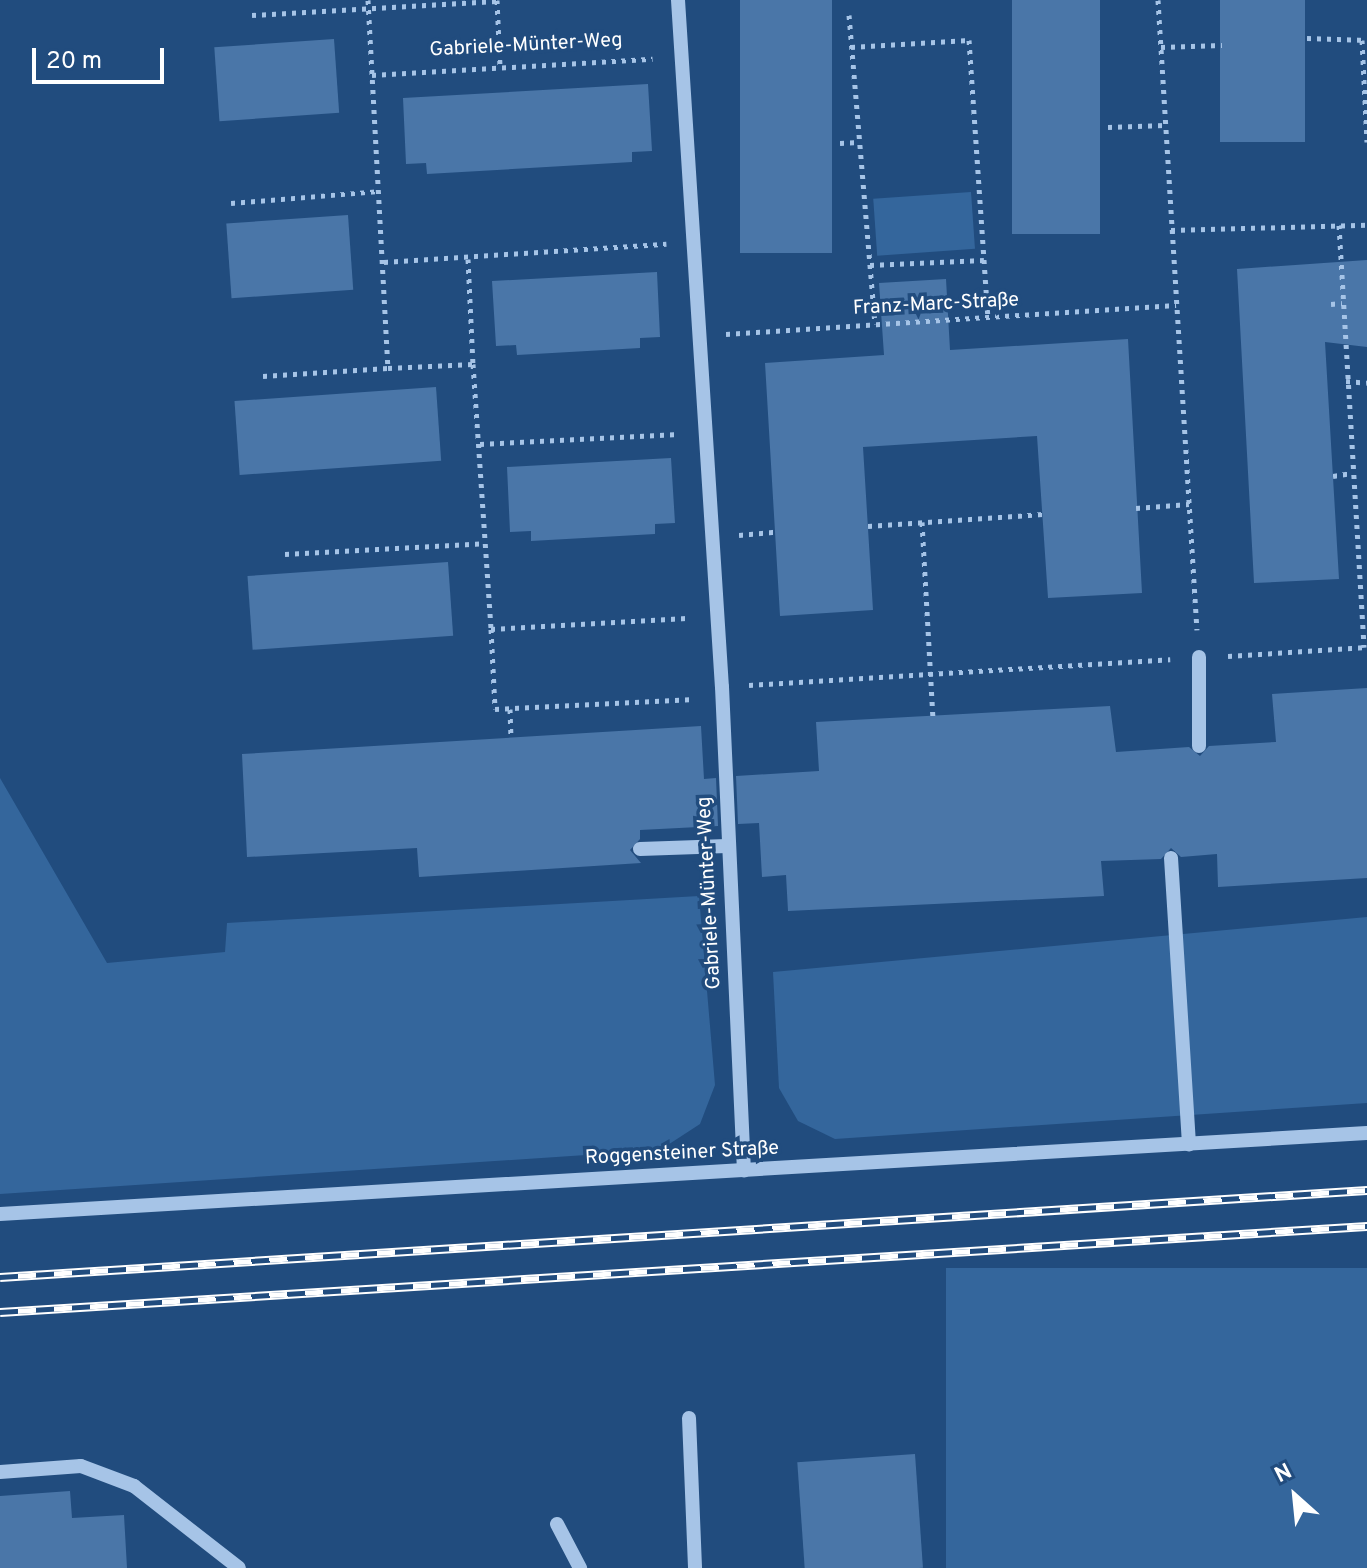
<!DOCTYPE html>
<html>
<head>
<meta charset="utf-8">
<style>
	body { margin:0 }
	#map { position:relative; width:1367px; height:1568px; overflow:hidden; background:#214c7e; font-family:Overpass,sans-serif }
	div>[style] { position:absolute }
	.green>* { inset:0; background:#34669c; transform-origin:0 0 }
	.building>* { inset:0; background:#4a76a8; transform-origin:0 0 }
	.path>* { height:5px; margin-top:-2.5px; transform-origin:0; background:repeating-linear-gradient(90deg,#a6c4e7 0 4px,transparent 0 10px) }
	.minor>* { height:14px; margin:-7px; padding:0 7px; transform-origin:7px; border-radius:7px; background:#a6c4e7 }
	.rail>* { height:9px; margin-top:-4.5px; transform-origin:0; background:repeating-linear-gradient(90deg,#214c7e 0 18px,#fff 0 36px); box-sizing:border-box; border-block:2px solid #fff }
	span { translate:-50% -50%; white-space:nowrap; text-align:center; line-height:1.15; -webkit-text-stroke:7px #214c7e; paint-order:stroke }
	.street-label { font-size:20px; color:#fff }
	.north { position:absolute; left:1255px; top:1456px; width:80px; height:80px; -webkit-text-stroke:6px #214c7e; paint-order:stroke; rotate:333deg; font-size:22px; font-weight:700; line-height:32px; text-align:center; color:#fff }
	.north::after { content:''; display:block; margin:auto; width:28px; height:36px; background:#fff; clip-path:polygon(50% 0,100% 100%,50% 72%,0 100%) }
	.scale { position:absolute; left:32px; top:48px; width:132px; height:36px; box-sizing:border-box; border:4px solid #fff; border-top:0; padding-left:10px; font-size:24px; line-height:28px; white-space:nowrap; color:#fff; -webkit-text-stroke:6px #214c7e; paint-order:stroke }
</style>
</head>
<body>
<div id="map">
	<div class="green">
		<div style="left:971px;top:192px;width:57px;height:98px;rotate:86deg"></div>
		<div style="clip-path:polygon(0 778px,107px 963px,225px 952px,227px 923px,699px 896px,715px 1085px,700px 1124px,660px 1150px,0 1194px)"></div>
		<div style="clip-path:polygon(1367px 917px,1367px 1103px,835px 1139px,798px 1121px,779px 1088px,773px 972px)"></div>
		<div style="left:1367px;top:1268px;width:300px;height:421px;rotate:90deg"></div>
	</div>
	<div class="building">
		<div style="left:740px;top:0;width:92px;height:253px"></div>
		<div style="left:1012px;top:0;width:88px;height:234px"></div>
		<div style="left:1220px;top:0;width:85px;height:142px"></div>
		<div style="left:334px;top:39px;width:74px;height:120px;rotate:86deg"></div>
		<div style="clip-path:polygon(648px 84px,652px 151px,632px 152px,632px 162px,427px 174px,426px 163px,406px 164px,403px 98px)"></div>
		<div style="left:348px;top:215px;width:75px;height:122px;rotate:86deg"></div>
		<div style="clip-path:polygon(1367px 260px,1367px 347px,1325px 342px,1339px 579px,1254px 583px,1237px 269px)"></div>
		<div style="clip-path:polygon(657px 272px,660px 337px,640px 338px,640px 348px,517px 355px,516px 345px,496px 346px,492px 281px)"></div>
		<div style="clip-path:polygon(946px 279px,950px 350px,1128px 339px,1142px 593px,1048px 598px,1037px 436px,863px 447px,873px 610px,780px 616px,765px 363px,884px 355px,879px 283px)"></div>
		<div style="left:436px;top:387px;width:74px;height:202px;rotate:86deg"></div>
		<div style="clip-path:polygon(671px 458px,675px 523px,655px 524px,655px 534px,531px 541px,531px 531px,510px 532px,507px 467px)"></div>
		<div style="left:448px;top:562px;width:74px;height:201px;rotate:86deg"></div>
		<div style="clip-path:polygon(1367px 688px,1367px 878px,1218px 887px,1217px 854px,1181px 857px,1171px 848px,1161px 859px,1101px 861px,1104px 896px,788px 911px,786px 875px,762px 877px,759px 823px,738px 824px,736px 776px,819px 771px,816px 722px,1110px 706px,1116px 752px,1189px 747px,1200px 756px,1209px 746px,1276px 742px,1272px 694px)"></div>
		<div style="clip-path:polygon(701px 726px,704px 779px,716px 778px,718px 826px,640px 830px,640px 839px,630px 850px,641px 863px,419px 877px,417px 848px,247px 857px,242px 754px)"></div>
		<div style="left:915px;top:1454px;width:114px;height:118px;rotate:86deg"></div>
		<div style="clip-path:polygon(70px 1491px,72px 1518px,124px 1515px,127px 1568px,0 1568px,0 1496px)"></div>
	</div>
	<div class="path">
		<div style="left:368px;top:0;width:369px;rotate:86.9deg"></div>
		<div style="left:388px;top:368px;width:85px;rotate:-2.7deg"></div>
		<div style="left:473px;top:364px;width:266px;rotate:86.1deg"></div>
		<div style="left:491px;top:629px;width:196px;rotate:-3.2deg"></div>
		<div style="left:497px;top:0;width:67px;rotate:87.4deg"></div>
		<div style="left:1158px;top:0;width:631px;rotate:86.46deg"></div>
		<div style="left:252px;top:15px;width:245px;rotate:-3.3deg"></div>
		<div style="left:849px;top:15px;width:310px;rotate:85.2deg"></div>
		<div style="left:1307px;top:38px;width:60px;rotate:1.9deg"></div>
		<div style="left:1362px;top:40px;width:102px;rotate:87.2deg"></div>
		<div style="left:851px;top:47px;width:118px;rotate:-3.4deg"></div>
		<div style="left:969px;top:40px;width:279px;rotate:86.1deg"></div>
		<div style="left:1161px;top:47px;width:61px;rotate:-1.9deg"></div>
		<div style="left:372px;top:75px;width:281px;rotate:-3.3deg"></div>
		<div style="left:1108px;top:127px;width:57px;rotate:-2deg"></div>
		<div style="left:840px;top:143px;width:19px;rotate:-3deg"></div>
		<div style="left:231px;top:203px;width:148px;rotate:-4.6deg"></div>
		<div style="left:1339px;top:225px;width:423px;rotate:86.6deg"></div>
		<div style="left:1171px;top:230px;width:196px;rotate:-1.5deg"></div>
		<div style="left:468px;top:259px;width:105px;rotate:87.3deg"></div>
		<div style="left:384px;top:262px;width:283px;rotate:-3.7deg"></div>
		<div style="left:870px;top:265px;width:114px;rotate:-2.5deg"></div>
		<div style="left:1331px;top:304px;width:11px;rotate:-5deg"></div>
		<div style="left:726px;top:334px;width:451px;rotate:-3.7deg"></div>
		<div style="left:263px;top:376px;width:125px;rotate:-3.7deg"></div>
		<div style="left:1346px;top:381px;width:21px;rotate:5deg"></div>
		<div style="left:480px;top:444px;width:199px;rotate:-2.9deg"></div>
		<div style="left:1333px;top:476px;width:19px;rotate:-9deg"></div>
		<div style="left:1136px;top:508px;width:53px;rotate:-4.3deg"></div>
		<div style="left:922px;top:522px;width:194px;rotate:86.8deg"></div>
		<div style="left:868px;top:526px;width:175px;rotate:-3.9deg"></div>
		<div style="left:739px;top:535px;width:36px;rotate:-5deg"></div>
		<div style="left:285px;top:554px;width:200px;rotate:-3.1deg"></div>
		<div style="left:491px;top:629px;width:80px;rotate:87.1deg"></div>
		<div style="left:495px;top:709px;width:200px;rotate:-2.9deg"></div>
		<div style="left:1228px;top:656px;width:139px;rotate:-3.7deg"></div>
		<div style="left:749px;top:685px;width:422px;rotate:-3.5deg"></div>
		<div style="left:510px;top:709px;width:29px;rotate:88deg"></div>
	</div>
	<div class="minor">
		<div style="left:678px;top:0;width:688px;rotate:86.34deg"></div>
		<div style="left:722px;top:687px;width:484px;rotate:87.4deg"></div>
		<div style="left:1199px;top:657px;width:89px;rotate:90deg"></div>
		<div style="left:640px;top:849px;width:87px;rotate:-2deg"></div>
		<div style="left:1171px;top:858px;width:287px;rotate:86.4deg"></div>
		<div style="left:0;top:1214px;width:1369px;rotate:-3.39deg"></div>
		<div style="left:689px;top:1418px;width:150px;rotate:87.7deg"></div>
		<div style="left:0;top:1472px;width:81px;rotate:-4.2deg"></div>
		<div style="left:81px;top:1466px;width:57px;rotate:20.7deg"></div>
		<div style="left:134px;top:1486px;width:133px;rotate:38deg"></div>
		<div style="left:557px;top:1524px;width:50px;rotate:62.4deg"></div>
	</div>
	<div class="rail">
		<div style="left:0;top:1277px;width:1370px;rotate:-3.64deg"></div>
		<div style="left:0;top:1312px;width:1370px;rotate:-3.6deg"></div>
	</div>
	<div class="street-label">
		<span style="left:526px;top:46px;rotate:-3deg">Gabriele-Münter-Weg</span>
		<span style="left:936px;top:305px;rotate:-3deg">Franz-Marc-Straße</span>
		<span style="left:710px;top:893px;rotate:-93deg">Gabriele-Münter-Weg</span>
		<span style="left:682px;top:1154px;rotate:-3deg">Roggensteiner Straße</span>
	</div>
	<div class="north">N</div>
	<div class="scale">20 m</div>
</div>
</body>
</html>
